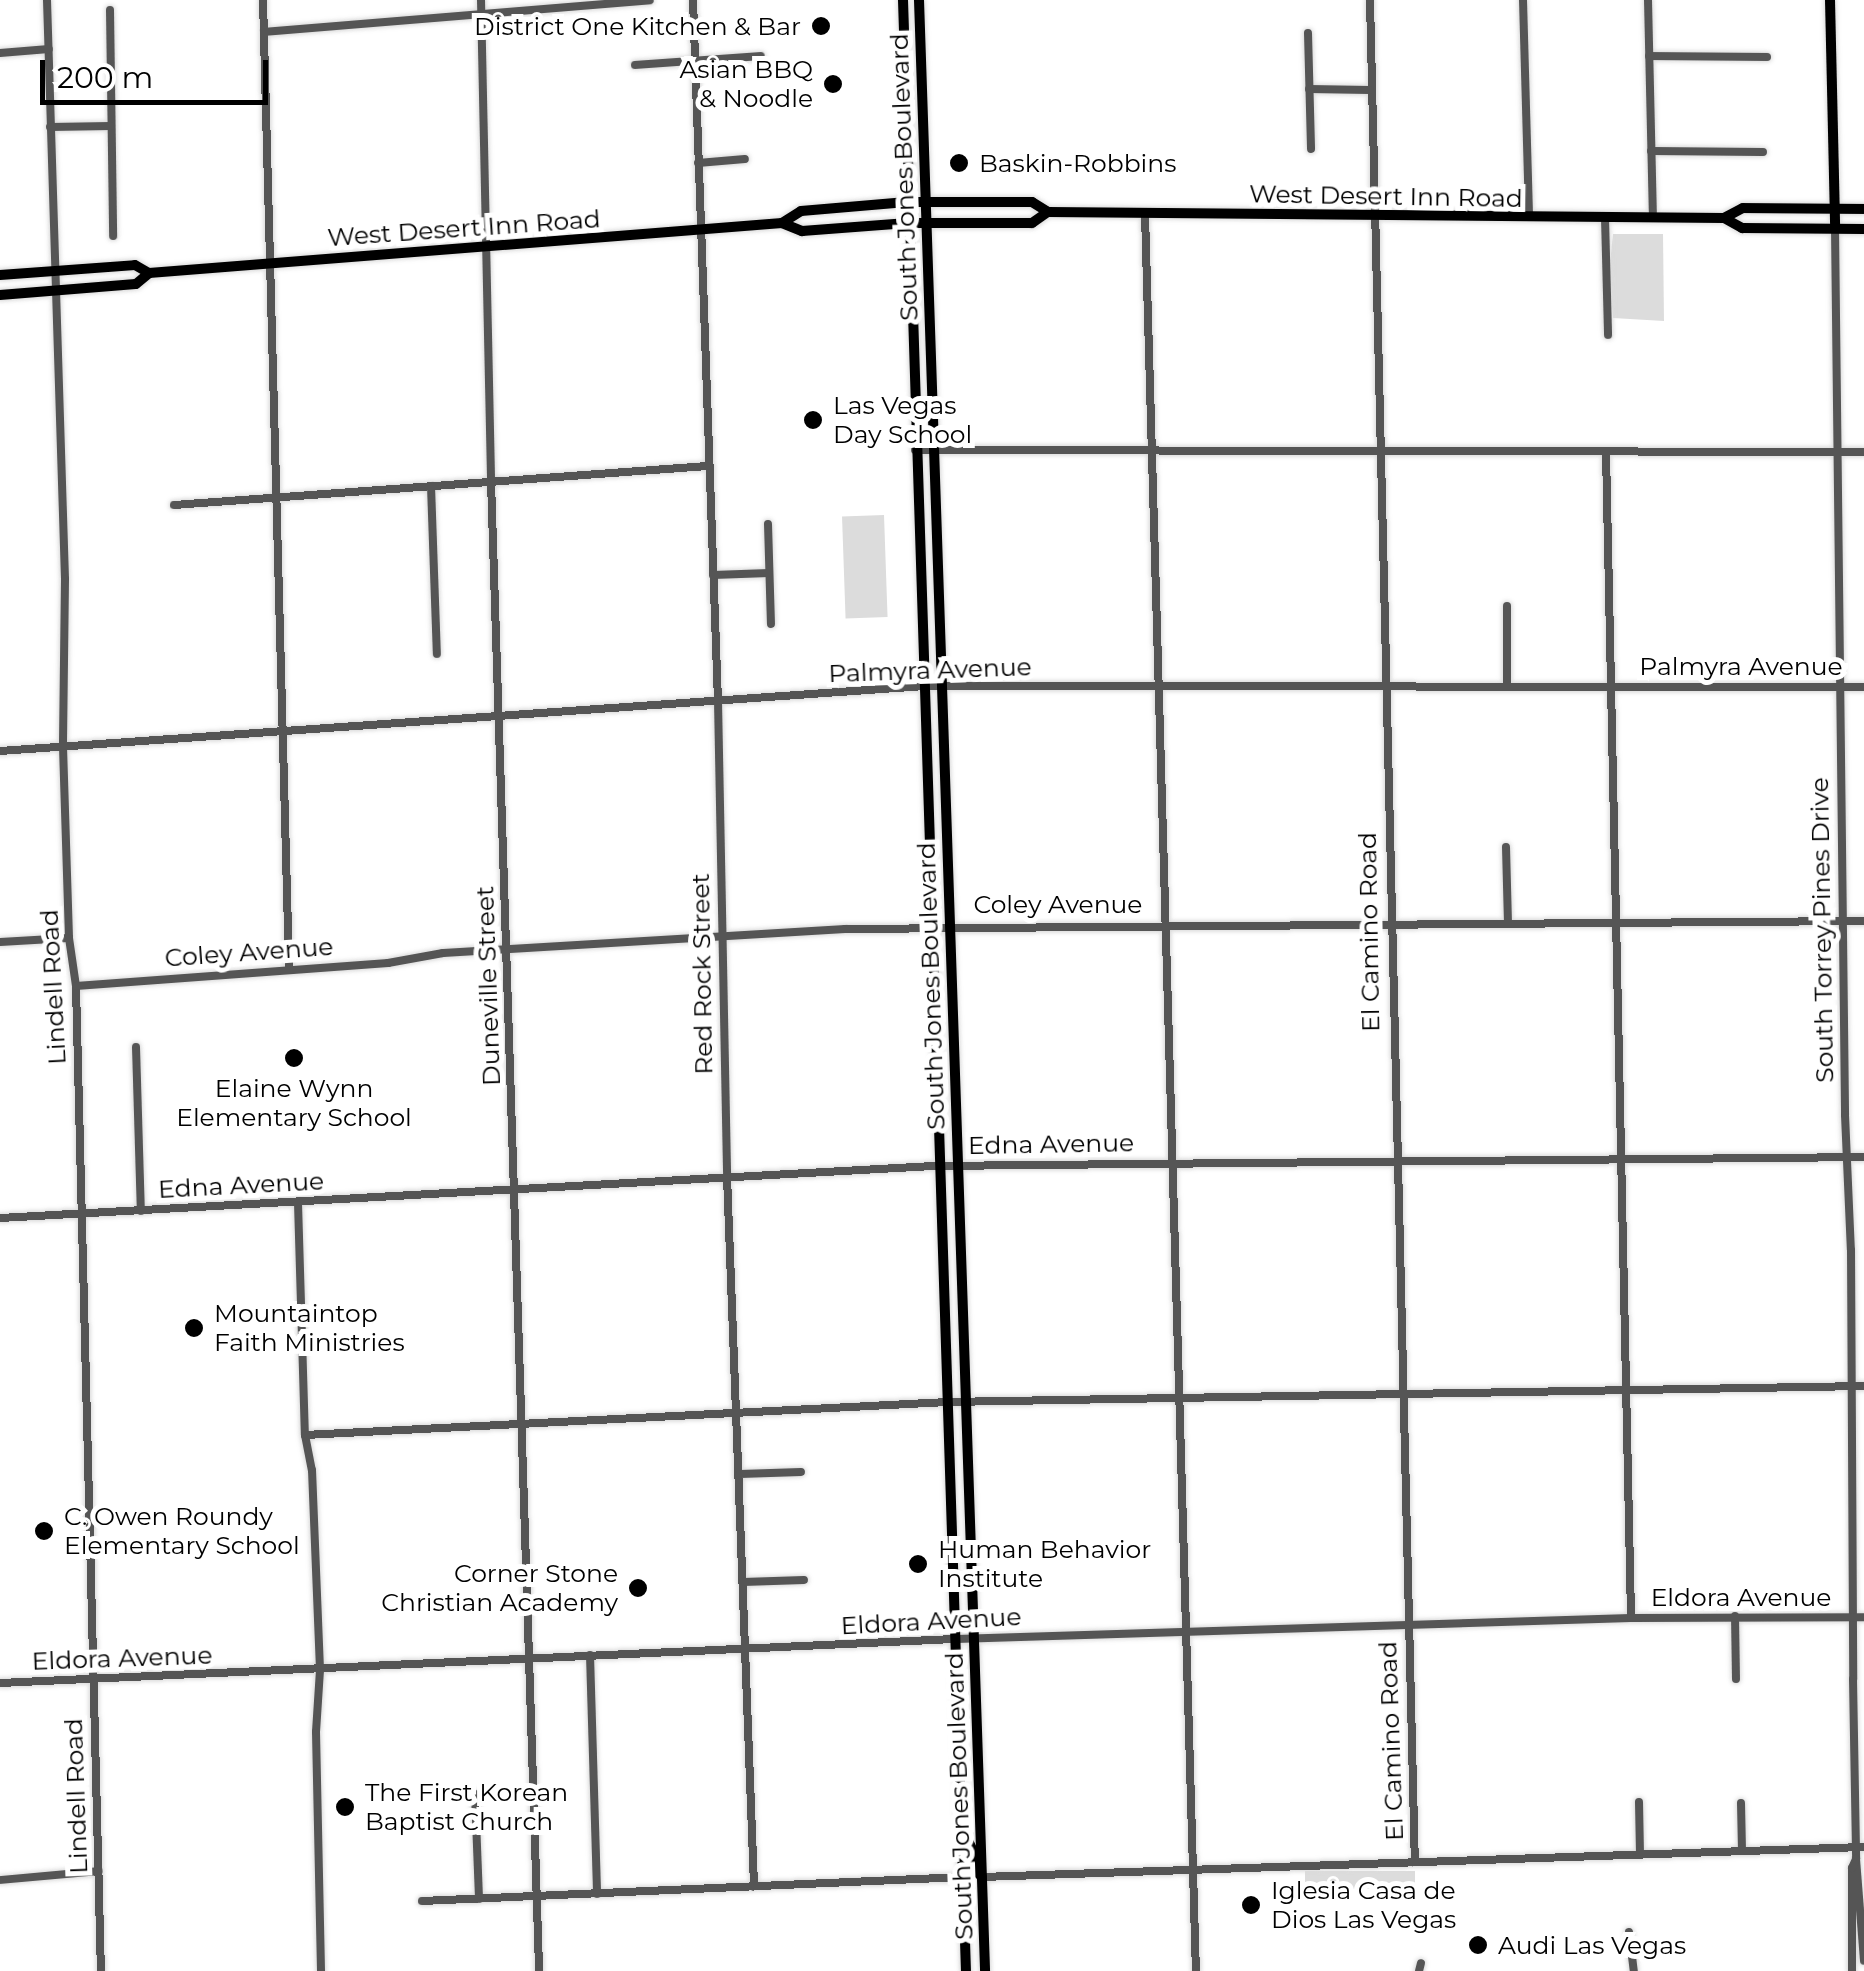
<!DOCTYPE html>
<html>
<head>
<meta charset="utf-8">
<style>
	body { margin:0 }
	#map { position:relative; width:1864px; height:1971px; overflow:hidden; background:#fff; font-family:Montserrat,sans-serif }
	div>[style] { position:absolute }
	.green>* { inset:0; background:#dcdcdc; transform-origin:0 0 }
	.roads { filter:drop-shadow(0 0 2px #dbdbdb) drop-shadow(0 0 2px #dbdbdb) }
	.minor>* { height:8px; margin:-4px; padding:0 4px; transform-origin:4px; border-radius:4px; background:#555 }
	.major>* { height:10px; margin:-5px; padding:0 5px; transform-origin:5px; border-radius:5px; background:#000 }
	.dots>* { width:28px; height:28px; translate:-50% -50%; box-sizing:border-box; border:5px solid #fff; border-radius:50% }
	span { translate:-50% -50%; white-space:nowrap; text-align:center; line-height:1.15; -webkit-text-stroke:10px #fff; paint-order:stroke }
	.poi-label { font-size:25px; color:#000 }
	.right { translate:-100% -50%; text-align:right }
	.left { translate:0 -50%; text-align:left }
	.street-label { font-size:25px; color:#000 }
	.scale { position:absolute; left:40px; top:60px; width:228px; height:45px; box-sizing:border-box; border:5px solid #000; border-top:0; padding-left:12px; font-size:30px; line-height:35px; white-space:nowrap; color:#000; -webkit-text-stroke:8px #fff; paint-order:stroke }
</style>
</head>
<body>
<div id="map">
	<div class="green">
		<div style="clip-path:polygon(1613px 234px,1663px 234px,1664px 321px,1613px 318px,1609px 274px)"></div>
		<div style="left:884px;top:515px;width:102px;height:42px;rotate:88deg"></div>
		<div style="left:1415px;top:1871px;width:18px;height:110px;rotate:90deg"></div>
	</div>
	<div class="roads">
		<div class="minor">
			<div style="left:47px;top:0;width:579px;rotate:88.22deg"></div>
			<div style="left:65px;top:579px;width:168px;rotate:90.7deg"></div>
			<div style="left:63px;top:747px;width:191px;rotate:88.2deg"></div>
			<div style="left:69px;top:938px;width:49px;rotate:81.7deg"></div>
			<div style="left:76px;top:986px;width:985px;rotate:88.55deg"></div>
			<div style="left:263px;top:0;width:968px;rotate:88.46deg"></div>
			<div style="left:481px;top:0;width:481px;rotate:88.8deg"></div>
			<div style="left:491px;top:481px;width:1491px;rotate:88.15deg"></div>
			<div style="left:693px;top:0;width:701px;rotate:87.96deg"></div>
			<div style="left:718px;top:701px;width:475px;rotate:88.9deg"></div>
			<div style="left:727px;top:1176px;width:711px;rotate:87.82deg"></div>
			<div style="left:1370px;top:0;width:1863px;rotate:88.62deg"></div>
			<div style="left:1523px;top:0;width:217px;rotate:88.4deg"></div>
			<div style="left:1648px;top:0;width:218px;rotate:88.7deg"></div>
			<div style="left:110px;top:10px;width:226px;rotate:89.2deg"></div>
			<div style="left:264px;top:32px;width:387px;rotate:-4.7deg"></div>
			<div style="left:1308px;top:33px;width:116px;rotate:88.5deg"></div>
			<div style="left:0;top:53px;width:49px;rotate:-4.7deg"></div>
			<div style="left:1649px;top:56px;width:118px;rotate:0.5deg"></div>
			<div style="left:635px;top:65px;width:126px;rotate:-4.1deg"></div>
			<div style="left:1309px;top:89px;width:61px;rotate:0.9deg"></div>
			<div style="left:50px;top:127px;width:61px;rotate:-0.9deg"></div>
			<div style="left:1651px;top:151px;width:112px;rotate:0.5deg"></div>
			<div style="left:698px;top:163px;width:47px;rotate:-4.9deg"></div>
			<div style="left:1145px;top:214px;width:1758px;rotate:88.34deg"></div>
			<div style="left:1605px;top:218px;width:117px;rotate:88.5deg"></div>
			<div style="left:1835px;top:228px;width:887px;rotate:89.35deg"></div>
			<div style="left:1845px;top:1115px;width:135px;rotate:87.5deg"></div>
			<div style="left:1851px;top:1250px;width:429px;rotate:89.7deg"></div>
			<div style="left:1853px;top:1679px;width:180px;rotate:89deg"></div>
			<div style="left:1856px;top:1859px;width:102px;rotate:85.5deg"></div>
			<div style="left:915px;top:450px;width:949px;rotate:0.12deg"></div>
			<div style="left:1606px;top:452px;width:1166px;rotate:88.77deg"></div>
			<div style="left:431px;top:486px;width:168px;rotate:88deg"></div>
			<div style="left:174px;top:505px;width:534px;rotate:-4.18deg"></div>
			<div style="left:768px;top:524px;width:100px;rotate:88.3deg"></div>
			<div style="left:713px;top:575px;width:56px;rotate:-2deg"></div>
			<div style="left:1507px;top:687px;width:81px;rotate:-90deg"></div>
			<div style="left:0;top:751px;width:926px;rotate:-4.02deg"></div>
			<div style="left:924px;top:686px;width:940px;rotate:0.06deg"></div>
			<div style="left:1506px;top:847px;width:75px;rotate:88.5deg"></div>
			<div style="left:0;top:942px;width:69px;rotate:-3.3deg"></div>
			<div style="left:76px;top:986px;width:313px;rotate:-4.2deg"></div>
			<div style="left:388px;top:963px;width:56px;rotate:-10.3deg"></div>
			<div style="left:443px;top:953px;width:403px;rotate:-3.4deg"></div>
			<div style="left:845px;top:929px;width:1019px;rotate:-0.45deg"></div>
			<div style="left:136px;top:1047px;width:164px;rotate:88.3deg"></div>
			<div style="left:298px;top:1203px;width:232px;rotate:88.3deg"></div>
			<div style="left:305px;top:1435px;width:36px;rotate:79deg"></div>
			<div style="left:312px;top:1470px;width:200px;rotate:87.7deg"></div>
			<div style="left:320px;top:1670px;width:62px;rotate:93.7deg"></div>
			<div style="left:316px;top:1732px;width:239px;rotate:88.8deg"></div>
			<div style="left:0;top:1218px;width:934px;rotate:-3.19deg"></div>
			<div style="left:933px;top:1166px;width:931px;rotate:-0.55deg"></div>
			<div style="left:305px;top:1435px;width:643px;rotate:-2.94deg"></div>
			<div style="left:947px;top:1402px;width:917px;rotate:-1deg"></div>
			<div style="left:740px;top:1474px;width:61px;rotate:-1.9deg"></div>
			<div style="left:743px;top:1582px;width:61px;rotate:-1.9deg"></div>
			<div style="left:1735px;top:1616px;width:63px;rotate:89.1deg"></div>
			<div style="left:590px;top:1655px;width:239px;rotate:88.3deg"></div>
			<div style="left:0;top:1683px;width:957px;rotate:-2.64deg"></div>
			<div style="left:956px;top:1639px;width:675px;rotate:-1.78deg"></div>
			<div style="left:1631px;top:1618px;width:233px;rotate:-0.2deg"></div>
			<div style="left:475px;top:1794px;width:105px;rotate:87.8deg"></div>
			<div style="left:1639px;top:1802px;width:53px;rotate:88.9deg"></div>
			<div style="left:1741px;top:1803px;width:48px;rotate:88.8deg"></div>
			<div style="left:982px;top:1877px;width:883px;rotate:-1.95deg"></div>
			<div style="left:0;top:1880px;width:99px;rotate:-5.2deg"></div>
			<div style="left:422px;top:1901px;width:543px;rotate:-2.54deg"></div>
			<div style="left:1629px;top:1932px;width:39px;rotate:83deg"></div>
			<div style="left:1419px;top:1971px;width:8px;rotate:-76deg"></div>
			<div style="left:1852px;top:1971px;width:103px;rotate:-90deg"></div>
			<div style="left:1852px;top:1868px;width:10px;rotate:-66deg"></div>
		</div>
		<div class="major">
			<div style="left:903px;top:0;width:1972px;rotate:88.17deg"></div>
			<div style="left:919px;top:0;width:1972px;rotate:88.08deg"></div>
			<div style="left:1830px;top:0;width:228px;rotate:88.7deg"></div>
			<div style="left:1724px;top:218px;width:21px;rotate:-28deg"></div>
			<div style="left:1743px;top:208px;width:121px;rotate:0.5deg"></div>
			<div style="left:782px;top:223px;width:22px;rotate:-32deg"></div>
			<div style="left:801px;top:211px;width:106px;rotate:-4.9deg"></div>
			<div style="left:907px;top:202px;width:125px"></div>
			<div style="left:1032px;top:202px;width:19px;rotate:32deg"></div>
			<div style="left:1048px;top:212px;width:676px;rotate:0.51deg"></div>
			<div style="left:1724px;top:218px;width:21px;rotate:29deg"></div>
			<div style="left:1742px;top:228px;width:122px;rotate:0.5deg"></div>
			<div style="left:0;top:275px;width:135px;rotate:-4.2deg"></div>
			<div style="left:135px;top:265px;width:16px;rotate:30deg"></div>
			<div style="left:149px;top:273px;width:635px;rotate:-4.52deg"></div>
			<div style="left:782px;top:223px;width:22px;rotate:22deg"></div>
			<div style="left:802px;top:231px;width:106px;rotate:-4.3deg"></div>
			<div style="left:908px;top:223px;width:124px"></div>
			<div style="left:1032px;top:223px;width:19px;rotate:-35deg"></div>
			<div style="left:0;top:295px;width:136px;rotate:-4.6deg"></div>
			<div style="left:136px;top:284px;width:17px;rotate:-40deg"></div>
			<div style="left:965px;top:1834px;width:19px;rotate:65deg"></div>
			<div style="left:973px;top:1851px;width:18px;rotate:87deg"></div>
			<div style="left:974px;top:1869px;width:11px;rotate:45deg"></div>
		</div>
	</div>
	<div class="dots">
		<div style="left:821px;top:26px;background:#000"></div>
		<div style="left:833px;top:84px;background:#000"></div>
		<div style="left:959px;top:163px;background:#000"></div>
		<div style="left:813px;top:420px;background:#000"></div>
		<div style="left:294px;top:1058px;background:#000"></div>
		<div style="left:194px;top:1328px;background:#000"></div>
		<div style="left:44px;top:1531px;background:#000"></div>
		<div style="left:918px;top:1564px;background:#000"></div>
		<div style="left:638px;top:1588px;background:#000"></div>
		<div style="left:345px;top:1807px;background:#000"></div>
		<div style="left:1251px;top:1905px;background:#000"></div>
		<div style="left:1478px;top:1945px;background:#000"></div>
	</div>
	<div class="poi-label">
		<span class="right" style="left:801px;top:26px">District One Kitchen &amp; Bar</span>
		<span class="right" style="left:813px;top:84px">Asian BBQ<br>&amp; Noodle</span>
		<span class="left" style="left:979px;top:163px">Baskin-Robbins</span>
		<span class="left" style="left:833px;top:420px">Las Vegas<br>Day School</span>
		<span style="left:294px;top:1103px">Elaine Wynn<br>Elementary School</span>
		<span class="left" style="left:214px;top:1328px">Mountaintop<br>Faith Ministries</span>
		<span class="left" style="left:64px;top:1531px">C. Owen Roundy<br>Elementary School</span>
		<span class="left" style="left:938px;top:1564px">Human Behavior<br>Institute</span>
		<span class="right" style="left:618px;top:1588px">Corner Stone<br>Christian Academy</span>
		<span class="left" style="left:365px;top:1807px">The First Korean<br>Baptist Church</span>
		<span class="left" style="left:1271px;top:1905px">Iglesia Casa de<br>Dios Las Vegas</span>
		<span class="left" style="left:1498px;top:1945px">Audi Las Vegas</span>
	</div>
	<div class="street-label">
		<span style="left:904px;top:177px;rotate:-92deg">South Jones Boulevard</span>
		<span style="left:1386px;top:196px;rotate:1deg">West Desert Inn Road</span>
		<span style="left:464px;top:228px;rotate:-4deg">West Desert Inn Road</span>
		<span style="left:1741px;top:666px">Palmyra Avenue</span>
		<span style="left:930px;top:670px;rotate:-2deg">Palmyra Avenue</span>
		<span style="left:1058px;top:904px">Coley Avenue</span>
		<span style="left:1822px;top:930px;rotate:-91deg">South Torrey Pines Drive</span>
		<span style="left:1369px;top:932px;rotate:-91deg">El Camino Road</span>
		<span style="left:249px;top:952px;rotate:-4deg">Coley Avenue</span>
		<span style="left:702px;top:974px;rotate:-91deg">Red Rock Street</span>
		<span style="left:488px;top:986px;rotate:-92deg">Duneville Street</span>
		<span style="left:931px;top:986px;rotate:-92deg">South Jones Boulevard</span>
		<span style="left:53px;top:987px;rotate:-93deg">Lindell Road</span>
		<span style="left:1051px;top:1144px;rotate:-1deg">Edna Avenue</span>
		<span style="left:241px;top:1185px;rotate:-3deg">Edna Avenue</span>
		<span style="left:1741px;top:1597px">Eldora Avenue</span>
		<span style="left:931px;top:1621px;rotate:-3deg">Eldora Avenue</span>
		<span style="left:122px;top:1658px;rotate:-2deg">Eldora Avenue</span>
		<span style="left:1391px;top:1741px;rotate:-92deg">El Camino Road</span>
		<span style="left:76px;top:1796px;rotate:-92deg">Lindell Road</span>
		<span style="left:959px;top:1796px;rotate:-92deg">South Jones Boulevard</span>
	</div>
	<div class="scale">200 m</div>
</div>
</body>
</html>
